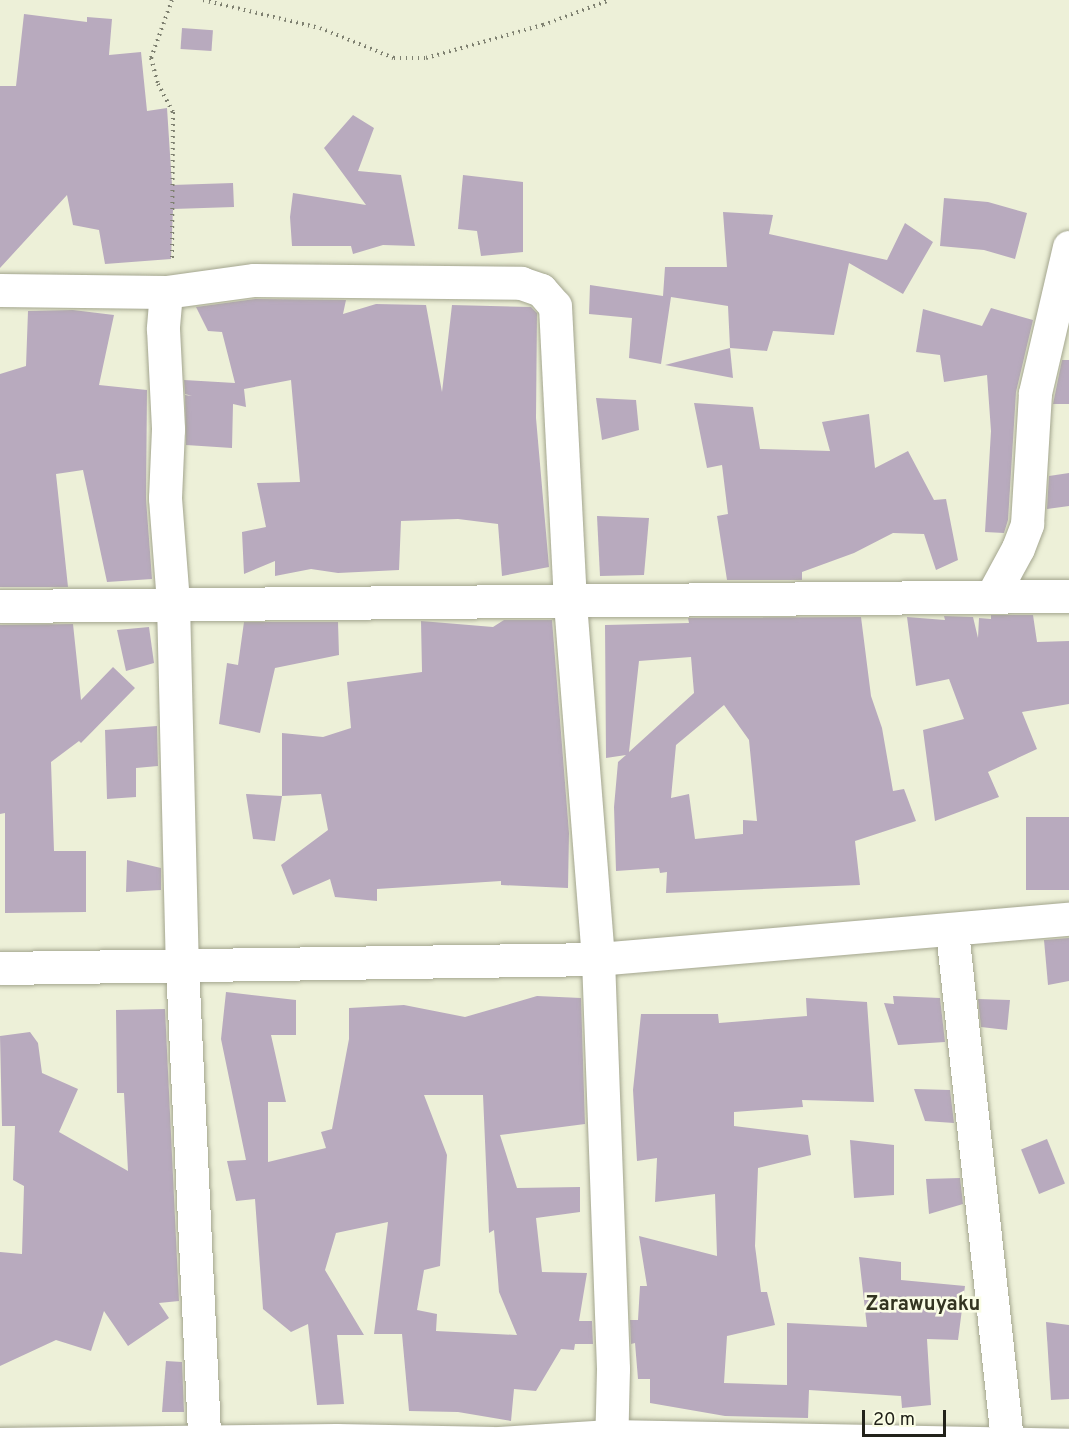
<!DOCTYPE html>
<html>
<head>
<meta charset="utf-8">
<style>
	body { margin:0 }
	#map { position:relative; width:1069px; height:1449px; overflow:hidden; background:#edf0d8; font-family:Overpass,sans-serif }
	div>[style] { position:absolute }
	.building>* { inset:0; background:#b8aabe; transform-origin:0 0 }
	.path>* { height:4px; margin-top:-2px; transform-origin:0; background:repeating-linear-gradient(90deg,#7f8171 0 1.5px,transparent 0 6px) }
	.roads { filter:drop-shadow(0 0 2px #a3a58e) drop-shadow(0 0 2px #a3a58e) }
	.street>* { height:33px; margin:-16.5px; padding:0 16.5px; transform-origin:16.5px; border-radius:16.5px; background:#fff }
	span { translate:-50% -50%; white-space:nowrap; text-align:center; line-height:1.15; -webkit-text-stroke:5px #fafde5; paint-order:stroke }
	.quarter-label { font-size:20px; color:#333421; font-weight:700 }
	.scale { position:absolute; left:862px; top:1410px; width:84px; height:27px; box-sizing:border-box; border:3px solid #22221a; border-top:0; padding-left:8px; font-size:18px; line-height:21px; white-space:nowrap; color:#22221a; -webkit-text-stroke:4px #fafde5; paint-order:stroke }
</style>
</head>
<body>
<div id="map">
	<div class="building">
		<div style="clip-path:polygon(24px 14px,87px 22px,87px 17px,112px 19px,109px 55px,141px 52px,147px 111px,167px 108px,172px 185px,233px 183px,234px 207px,173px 209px,171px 259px,105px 264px,99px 230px,73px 225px,67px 195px,0 268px,0 86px,16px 86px)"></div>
		<div style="left:182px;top:28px;width:31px;height:21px;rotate:4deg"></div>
		<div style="clip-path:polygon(353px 115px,374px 128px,358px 171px,401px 175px,415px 246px,383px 245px,353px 254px,351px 246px,292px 246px,290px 217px,293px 193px,366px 205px,324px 148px)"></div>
		<div style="clip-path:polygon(463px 175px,523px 182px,523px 252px,481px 256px,477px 231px,458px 229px)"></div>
		<div style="clip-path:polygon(944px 198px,988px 202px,1027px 213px,1015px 259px,984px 250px,940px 246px)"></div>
		<div style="clip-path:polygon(723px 212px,773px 215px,769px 234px,887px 260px,905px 223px,933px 242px,903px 294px,849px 263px,834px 335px,773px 331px,767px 351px,730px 348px,728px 306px,671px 297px,661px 364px,629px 358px,632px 318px,589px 314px,590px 285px,663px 296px,665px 267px,727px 267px)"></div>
		<div style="clip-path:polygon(255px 299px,346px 300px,343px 314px,376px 304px,426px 305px,442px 392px,452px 305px,531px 307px,537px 313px,536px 418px,549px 567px,502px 576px,498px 524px,458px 519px,401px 521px,399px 570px,338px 573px,311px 569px,275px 576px,275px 561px,244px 574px,242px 532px,266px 527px,257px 483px,300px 482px,291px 380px,244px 389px,246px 407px,233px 404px,232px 448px,186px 445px,185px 395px,192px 396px,185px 394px,184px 380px,235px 383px,222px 332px,208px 331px,196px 307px)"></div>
		<div style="clip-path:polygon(991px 308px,1033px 320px,1016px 392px,1008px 520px,1004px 533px,985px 532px,991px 431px,987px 375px,944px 382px,940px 355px,916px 352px,923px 309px,982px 326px)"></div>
		<div style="clip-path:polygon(73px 310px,114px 315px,99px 385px,147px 390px,146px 499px,152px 579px,107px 582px,83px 470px,56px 474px,68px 587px,0 587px,0 374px,26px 366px,28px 311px)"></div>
		<div style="clip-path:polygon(730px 348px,733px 378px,665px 365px)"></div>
		<div style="clip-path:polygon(1062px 360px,1069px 360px,1069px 404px,1053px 404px)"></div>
		<div style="clip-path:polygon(596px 398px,636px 400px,639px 430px,602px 440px)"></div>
		<div style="clip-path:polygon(694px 403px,753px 407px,760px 449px,830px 451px,822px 422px,869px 414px,875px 468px,908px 451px,934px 500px,946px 499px,958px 560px,936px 570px,924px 534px,893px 533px,854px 553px,802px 572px,802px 580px,727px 580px,717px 516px,728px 514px,722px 465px,707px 468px)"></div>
		<div style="clip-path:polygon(1069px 473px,1069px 506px,1047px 509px,1049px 476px)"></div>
		<div style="clip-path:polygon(597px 516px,649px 518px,644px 575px,600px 576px)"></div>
		<div style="clip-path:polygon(991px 615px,1033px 615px,1037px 642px,1069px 641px,1069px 704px,1022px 712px,1037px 749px,988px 772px,999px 797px,935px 821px,923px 730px,964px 719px,949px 679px,916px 686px,907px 617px,945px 620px,944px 616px,973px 617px,978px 638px,979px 618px,991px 619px)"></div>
		<div style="clip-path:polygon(evenodd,861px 617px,871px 696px,882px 728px,893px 791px,904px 789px,916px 821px,855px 841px,860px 885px,666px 893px,667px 872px,660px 873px,659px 868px,616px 871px,614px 807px,618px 762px,626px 755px,606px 758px,605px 625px,689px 623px,688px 618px,861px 617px,691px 657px,694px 693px,629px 752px,639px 661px,691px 657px,861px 617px,724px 705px,749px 740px,757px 821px,743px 820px,743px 834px,695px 839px,689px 794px,671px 798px,676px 745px,724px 705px)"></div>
		<div style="clip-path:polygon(504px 620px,552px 620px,569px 833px,568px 888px,501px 885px,501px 881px,377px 889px,377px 901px,335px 897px,330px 879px,293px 895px,281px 865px,328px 830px,321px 794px,282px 796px,282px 733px,323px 737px,351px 728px,347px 682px,422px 672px,421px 621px,493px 627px)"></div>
		<div style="clip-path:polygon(244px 622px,338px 622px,339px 655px,275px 668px,260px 733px,219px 724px,227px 663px,238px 665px)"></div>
		<div style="clip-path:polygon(73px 624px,81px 700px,113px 667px,135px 688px,81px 743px,79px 741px,51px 762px,54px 851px,86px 851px,86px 912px,5px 913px,5px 813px,0 814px,0 625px)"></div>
		<div style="clip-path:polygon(149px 627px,154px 663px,126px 671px,117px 630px)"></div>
		<div style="clip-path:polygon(157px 726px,158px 766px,136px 768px,136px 797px,107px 799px,105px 730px)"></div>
		<div style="clip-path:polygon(246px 794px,282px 796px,275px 841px,253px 839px)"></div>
		<div style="left:1069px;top:817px;width:73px;height:43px;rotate:90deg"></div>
		<div style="clip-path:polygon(127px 860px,161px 868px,161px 890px,126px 892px)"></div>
		<div style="clip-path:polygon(1069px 938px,1069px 981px,1048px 985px,1044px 940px)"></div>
		<div style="clip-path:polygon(evenodd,226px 992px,296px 1000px,296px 1035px,271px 1035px,286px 1102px,268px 1102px,268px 1162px,326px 1148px,321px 1132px,332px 1129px,349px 1039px,349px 1008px,404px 1005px,465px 1017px,537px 996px,581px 998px,585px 1124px,500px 1135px,517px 1188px,580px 1187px,580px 1212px,536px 1218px,542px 1272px,587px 1273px,579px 1321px,592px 1321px,593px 1344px,575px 1344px,574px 1350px,561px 1349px,536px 1391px,514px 1389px,511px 1421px,458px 1412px,409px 1411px,402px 1334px,374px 1334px,388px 1222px,336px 1233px,325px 1270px,364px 1335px,337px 1335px,344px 1404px,317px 1405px,308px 1324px,291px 1332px,263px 1309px,255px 1199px,236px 1201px,227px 1161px,246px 1160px,221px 1039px,226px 992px,424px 1095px,483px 1095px,489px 1233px,494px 1230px,499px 1292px,517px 1335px,436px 1331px,437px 1314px,417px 1310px,424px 1270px,440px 1266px,447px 1155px,424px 1095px)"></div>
		<div style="clip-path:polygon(893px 996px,940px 998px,945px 1042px,898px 1045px,884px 1003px,894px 1004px)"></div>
		<div style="clip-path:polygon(806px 998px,867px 1002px,874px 1102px,802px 1100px,803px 1107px,734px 1112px,734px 1126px,808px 1135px,811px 1155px,758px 1168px,755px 1246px,761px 1292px,767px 1292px,775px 1325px,727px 1336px,724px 1383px,787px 1385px,787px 1323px,867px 1327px,859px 1257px,901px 1262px,901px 1280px,965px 1286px,958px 1340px,927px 1339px,931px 1405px,902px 1408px,901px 1396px,809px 1390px,808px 1418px,725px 1416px,650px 1403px,650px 1379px,638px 1379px,635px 1343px,631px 1344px,630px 1320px,638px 1320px,640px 1286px,647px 1286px,639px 1236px,717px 1256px,715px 1194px,655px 1202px,657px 1158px,637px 1161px,633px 1090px,641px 1014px,718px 1014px,719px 1023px,807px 1016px)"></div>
		<div style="clip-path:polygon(978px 999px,1010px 1000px,1007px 1030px,981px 1027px)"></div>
		<div style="clip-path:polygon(165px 1009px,179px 1301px,159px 1303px,169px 1318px,128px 1346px,104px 1311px,91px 1351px,56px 1340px,0 1366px,0 1252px,22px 1254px,24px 1186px,13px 1180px,15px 1126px,2px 1126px,0 1036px,30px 1032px,38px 1043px,42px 1073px,78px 1089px,59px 1132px,128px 1171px,124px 1093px,117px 1093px,116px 1010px)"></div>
		<div style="clip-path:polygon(914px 1089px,950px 1090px,954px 1123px,925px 1121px)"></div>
		<div style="left:1047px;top:1139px;width:48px;height:28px;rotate:68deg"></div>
		<div style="clip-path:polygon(850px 1140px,894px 1145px,894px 1195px,854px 1198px)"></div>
		<div style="clip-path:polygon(960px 1178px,963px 1204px,929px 1214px,926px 1179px)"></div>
		<div style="clip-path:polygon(1046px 1322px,1069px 1325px,1069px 1399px,1051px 1400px)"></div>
		<div style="clip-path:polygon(166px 1361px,182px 1362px,184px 1412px,162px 1412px)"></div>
	</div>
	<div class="path">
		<div style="left:172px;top:0;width:62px;rotate:109.9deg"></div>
		<div style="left:151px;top:58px;width:27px;rotate:75deg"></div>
		<div style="left:158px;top:84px;width:32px;rotate:62deg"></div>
		<div style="left:173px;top:112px;width:149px;rotate:90.4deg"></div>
		<div style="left:203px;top:0;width:120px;rotate:13.5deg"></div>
		<div style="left:320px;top:28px;width:80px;rotate:22.1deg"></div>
		<div style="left:394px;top:58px;width:32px"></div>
		<div style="left:426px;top:58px;width:122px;rotate:-15.8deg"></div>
		<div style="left:543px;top:25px;width:72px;rotate:-20.5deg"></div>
	</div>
	<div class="roads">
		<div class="street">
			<div style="left:0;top:290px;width:166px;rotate:0.7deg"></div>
			<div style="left:166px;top:292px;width:89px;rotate:-7.8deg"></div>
			<div style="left:254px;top:280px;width:267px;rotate:0.6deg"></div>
			<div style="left:521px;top:283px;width:21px;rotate:19deg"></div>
			<div style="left:541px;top:290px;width:21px;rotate:49deg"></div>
			<div style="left:555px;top:306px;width:297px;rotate:87.1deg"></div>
			<div style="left:570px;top:603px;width:357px;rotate:85.5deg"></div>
			<div style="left:598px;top:959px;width:410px;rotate:87.9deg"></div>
			<div style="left:613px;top:1369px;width:80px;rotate:91.4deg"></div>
			<div style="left:166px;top:292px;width:37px;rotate:95deg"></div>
			<div style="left:163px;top:329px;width:100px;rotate:87.1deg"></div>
			<div style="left:168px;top:429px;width:69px;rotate:92.5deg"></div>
			<div style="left:165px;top:498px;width:105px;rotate:85.6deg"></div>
			<div style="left:173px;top:603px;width:363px;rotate:88.6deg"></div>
			<div style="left:182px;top:966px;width:484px;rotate:87.3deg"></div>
			<div style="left:993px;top:594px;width:52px;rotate:-61.5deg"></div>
			<div style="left:1018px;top:548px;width:26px;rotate:-69deg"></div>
			<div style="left:1027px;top:524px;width:131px;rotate:-86.5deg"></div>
			<div style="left:1035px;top:393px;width:150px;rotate:-76.9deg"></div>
			<div style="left:0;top:606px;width:1069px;rotate:-0.54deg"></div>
			<div style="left:952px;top:931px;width:521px;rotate:83.83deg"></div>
			<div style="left:0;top:968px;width:598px;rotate:-0.86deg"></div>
			<div style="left:598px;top:959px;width:473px;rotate:-4.9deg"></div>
			<div style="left:0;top:1444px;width:336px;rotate:-0.7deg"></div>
			<div style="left:336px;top:1440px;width:163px;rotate:1.1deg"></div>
			<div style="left:499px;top:1443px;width:111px;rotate:-3.6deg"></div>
			<div style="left:610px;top:1436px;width:459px;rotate:1.1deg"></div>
		</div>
	</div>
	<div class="quarter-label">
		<span style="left:923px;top:1305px">Zarawuyaku</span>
	</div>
	<div class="scale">20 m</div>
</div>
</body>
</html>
